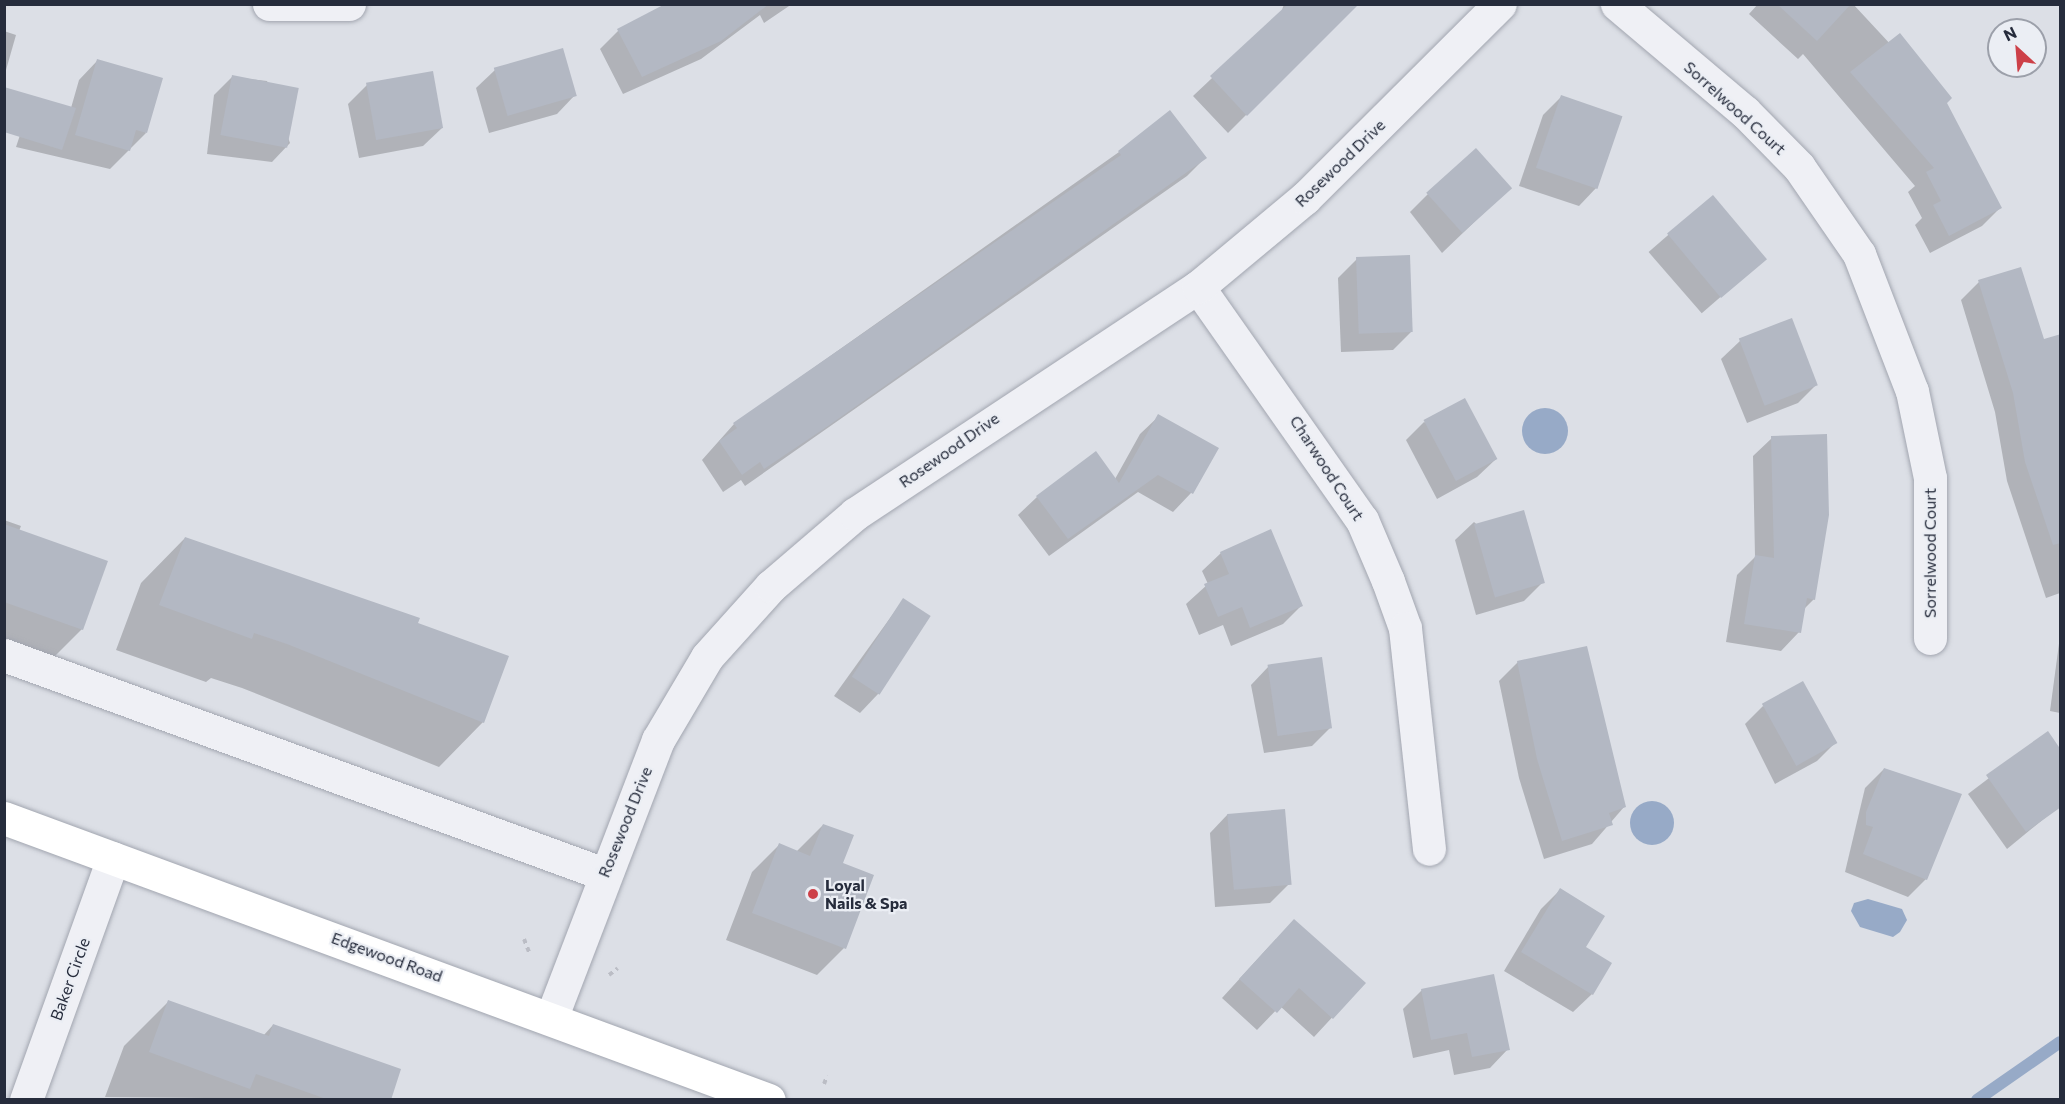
<!DOCTYPE html>
<html>
<head>
<meta charset="utf-8">
<style>
	body { margin:0 }
	#map { position:relative; width:2065px; height:1104px; overflow:hidden; background:#dcdfe6; font-family:Commissioner,sans-serif }
	div>[style] { position:absolute }
	.water>* { inset:0; background:#97aac7 }
	.round { border-radius:50% }
	.shadow>* { inset:0; background:#0003; transform-origin:0 0 }
	.stream>* { height:12px; margin:-6px; padding:0 6px; transform-origin:6px; border-radius:6px; background:#97aac7 }
	.building>* { inset:0; background:#b3b8c3; transform-origin:0 0 }
	.path>* { height:4px; margin-top:-2px; transform-origin:0; background:repeating-linear-gradient(90deg,#bbbdc5 0 4.5px,transparent 0 9px) }
	.roads { filter:drop-shadow(0 0 2px #a2a6b0) drop-shadow(0 0 2px #a2a6b0) }
	.minor>* { height:33px; margin:-16.5px; padding:0 16.5px; transform-origin:16.5px; border-radius:16.5px; background:#eff0f5 }
	.major>* { height:33px; margin:-16.5px; padding:0 16.5px; transform-origin:16.5px; border-radius:16.5px; background:#fff }
	.dots>* { width:16px; height:16px; translate:-50% -50%; box-sizing:border-box; border:3px solid #ebeef4; border-radius:50% }
	span { translate:-50% -50%; white-space:nowrap; text-align:center; line-height:1.15; -webkit-text-stroke:4.5px #ebeef4; paint-order:stroke }
	.street-label { font-size:16px; color:#262c3c }
	.poi-label { font-size:16px; color:#262c3c; font-weight:700 }
	.left { translate:0 -50%; text-align:left }
	.frame { position:absolute; inset:0; border:6px solid #262c3c; pointer-events:none }
	.north { position:absolute; left:1987px; top:18px; width:60px; height:60px; box-sizing:border-box; background:#ebeef4; border:2px solid #9ca0aa; border-radius:50%; rotate:334deg; font-size:16px; font-weight:700; line-height:24px; text-align:center; color:#262c3c }
	.north::after { content:''; display:block; margin:auto; width:21px; height:27px; background:#cd4048; clip-path:polygon(50% 0,100% 100%,50% 72%,0 100%) }
</style>
</head>
<body>
<div id="map">
	<div class="water">
		<div class="round" style="left:1522px;top:408px;width:46px;height:46px"></div>
		<div class="round" style="left:1630px;top:801px;width:44px;height:44px"></div>
		<div style="clip-path:polygon(1868px 899px,1902px 909px,1907px 920px,1900px 932px,1893px 937px,1860px 927px,1851px 911px,1854px 903px)"></div>
	</div>
	<div class="shadow">
		<div style="clip-path:polygon(668px 4px,792px 4px,764px 23px,760px 15px,701px 59px,623px 94px,600px 49px,618px 31px)"></div>
		<div style="clip-path:polygon(1284px 4px,1357px 4px,1228px 133px,1193px 96px,1281px 13px)"></div>
		<div style="clip-path:polygon(1758px 4px,1853px 4px,1945px 103px,2000px 208px,1982px 226px,1930px 253px,1915px 225px,1922px 218px,1908px 192px,1915px 186px,1803px 54px,1798px 59px,1749px 14px)"></div>
		<div style="clip-path:polygon(4px 31px,16px 35px,4px 77px)"></div>
		<div style="clip-path:polygon(97px 61px,146px 133px,110px 169px,16px 147px,29px 108px,71px 108px,79px 80px)"></div>
		<div style="clip-path:polygon(495px 70px,575px 95px,557px 114px,489px 133px,476px 88px)"></div>
		<div style="clip-path:polygon(232px 77px,267px 81px,290px 143px,272px 162px,207px 154px,214px 95px)"></div>
		<div style="clip-path:polygon(367px 85px,442px 128px,423px 146px,359px 158px,348px 104px)"></div>
		<div style="clip-path:polygon(1561px 97px,1597px 187px,1579px 206px,1519px 186px,1543px 115px)"></div>
		<div style="clip-path:polygon(1119px 152px,1205px 158px,1187px 176px,745px 486px,741px 480px,723px 492px,702px 460px,734px 424px)"></div>
		<div style="clip-path:polygon(1428px 194px,1491px 206px,1442px 253px,1410px 212px)"></div>
		<div style="left:1712px;top:197px;width:81px;height:84px;rotate:49deg"></div>
		<div style="clip-path:polygon(1357px 259px,1412px 331px,1393px 350px,1341px 352px,1338px 278px)"></div>
		<div style="clip-path:polygon(1979px 282px,2043px 341px,2060px 384px,2060px 593px,2046px 598px,2007px 481px,1995px 412px,1961px 300px)"></div>
		<div style="clip-path:polygon(1740px 341px,1817px 384px,1798px 403px,1747px 423px,1721px 359px)"></div>
		<div style="clip-path:polygon(1159px 416px,1217px 449px,1191px 493px,1173px 512px,1138px 492px,1049px 556px,1018px 515px,1037px 497px,1115px 479px,1140px 434px)"></div>
		<div style="clip-path:polygon(1424px 422px,1496px 459px,1477px 477px,1437px 499px,1406px 440px)"></div>
		<div style="clip-path:polygon(1772px 438px,1814px 599px,1803px 610px,1799px 632px,1781px 651px,1726px 642px,1737px 575px,1755px 557px,1753px 456px)"></div>
		<div style="clip-path:polygon(4px 520px,21px 526px,19px 531px,82px 629px,37px 674px,4px 662px)"></div>
		<div style="clip-path:polygon(1474px 522px,1543px 582px,1524px 601px,1476px 615px,1455px 540px)"></div>
		<div style="clip-path:polygon(185px 538px,416px 624px,483px 722px,439px 767px,242px 688px,211px 678px,206px 682px,116px 650px,141px 583px)"></div>
		<div style="clip-path:polygon(1221px 553px,1302px 605px,1283px 624px,1231px 646px,1223px 625px,1199px 635px,1186px 604px,1208px 584px,1202px 571px)"></div>
		<div style="clip-path:polygon(903px 600px,878px 694px,860px 713px,834px 696px)"></div>
		<div style="clip-path:polygon(2060px 636px,2060px 713px,2050px 711px)"></div>
		<div style="clip-path:polygon(1518px 662px,1624px 807px,1592px 844px,1544px 859px,1519px 778px,1499px 681px)"></div>
		<div style="clip-path:polygon(1269px 666px,1331px 727px,1312px 746px,1264px 753px,1251px 685px)"></div>
		<div style="clip-path:polygon(1763px 706px,1836px 742px,1817px 761px,1775px 784px,1745px 724px)"></div>
		<div style="clip-path:polygon(2047px 734px,2057px 808px,2007px 849px,1968px 794px)"></div>
		<div style="clip-path:polygon(1884px 769px,1926px 879px,1908px 897px,1845px 872px,1865px 788px)"></div>
		<div style="clip-path:polygon(1228px 814px,1289px 884px,1270px 903px,1215px 907px,1210px 833px)"></div>
		<div style="clip-path:polygon(823px 825px,841px 864px,844px 948px,817px 975px,726px 940px,752px 872px,779px 845px,796px 852px)"></div>
		<div style="clip-path:polygon(1560px 890px,1584px 947px,1592px 994px,1573px 1012px,1504px 971px,1541px 909px)"></div>
		<div style="clip-path:polygon(1276px 939px,1364px 983px,1314px 1037px,1280px 1006px,1257px 1030px,1222px 998px)"></div>
		<div style="clip-path:polygon(1422px 990px,1508px 1049px,1490px 1068px,1454px 1075px,1449px 1050px,1413px 1058px,1403px 1009px)"></div>
		<div style="clip-path:polygon(168px 1002px,263px 1036px,273px 1025px,389px 1100px,105px 1097px,124px 1046px)"></div>
	</div>
	<div class="stream">
		<div style="left:1977px;top:1100px;width:101px;rotate:-34.9deg"></div>
	</div>
	<div class="building">
		<div style="clip-path:polygon(665px 4px,769px 4px,721px 41px,642px 77px,617px 29px)"></div>
		<div style="clip-path:polygon(1288px 4px,1359px 4px,1247px 116px,1210px 76px)"></div>
		<div style="clip-path:polygon(1777px 4px,1851px 4px,1817px 41px)"></div>
		<div style="clip-path:polygon(1900px 33px,1952px 98px,1947px 103px,2002px 208px,1949px 236px,1933px 205px,1941px 201px,1926px 172px,1934px 168px,1850px 72px)"></div>
		<div style="left:563px;top:48px;width:50px;height:72px;rotate:74deg"></div>
		<div style="clip-path:polygon(97px 59px,163px 78px,147px 133px,136px 130px,130px 151px,75px 135px)"></div>
		<div style="left:433px;top:71px;width:58px;height:68px;rotate:80deg"></div>
		<div style="left:232px;top:75px;width:68px;height:61px;rotate:11deg"></div>
		<div style="clip-path:polygon(4px 87px,76px 108px,62px 150px,4px 132px)"></div>
		<div style="left:1561px;top:95px;width:65px;height:77px;rotate:19deg"></div>
		<div style="clip-path:polygon(1170px 110px,1207px 158px,828px 426px,764px 469px,760px 462px,742px 475px,719px 441px,737px 428px,733px 423px,1121px 155px,1118px 151px)"></div>
		<div style="left:1476px;top:148px;width:54px;height:67px;rotate:48deg"></div>
		<div style="left:1713px;top:195px;width:84px;height:60px;rotate:50deg"></div>
		<div style="left:1410px;top:255px;width:77px;height:54px;rotate:88deg"></div>
		<div style="clip-path:polygon(2021px 267px,2044px 339px,2061px 334px,2061px 543px,2053px 545px,2025px 462px,2013px 393px,1978px 280px)"></div>
		<div style="left:1792px;top:318px;width:72px;height:57px;rotate:69deg"></div>
		<div style="left:1465px;top:398px;width:69px;height:47px;rotate:62deg"></div>
		<div style="clip-path:polygon(1158px 414px,1219px 448px,1193px 494px,1158px 475px,1068px 539px,1036px 496px,1096px 451px,1119px 483px)"></div>
		<div style="clip-path:polygon(1827px 434px,1829px 515px,1815px 600px,1807px 598px,1801px 633px,1744px 624px,1755px 555px,1774px 558px,1771px 436px)"></div>
		<div style="left:1524px;top:510px;width:76px;height:52px;rotate:74deg"></div>
		<div style="clip-path:polygon(4px 524px,108px 561px,83px 630px,4px 602px)"></div>
		<div style="clip-path:polygon(1271px 529px,1303px 606px,1250px 628px,1242px 607px,1218px 617px,1204px 584px,1229px 574px,1220px 552px)"></div>
		<div style="clip-path:polygon(185px 537px,420px 618px,418px 623px,509px 656px,484px 723px,287px 644px,254px 633px,252px 639px,159px 605px)"></div>
		<div style="left:903px;top:598px;width:33px;height:94px;rotate:33deg"></div>
		<div style="clip-path:polygon(1587px 646px,1626px 807px,1609px 813px,1613px 825px,1562px 841px,1537px 759px,1517px 661px)"></div>
		<div style="left:1322px;top:657px;width:72px;height:55px;rotate:82deg"></div>
		<div style="left:1803px;top:681px;width:71px;height:47px;rotate:61deg"></div>
		<div style="clip-path:polygon(2048px 731px,2061px 750px,2061px 807px,2026px 832px,1986px 775px)"></div>
		<div style="clip-path:polygon(1884px 768px,1962px 794px,1927px 880px,1863px 854px,1873px 827px,1866px 825px,1866px 812px)"></div>
		<div style="left:1285px;top:809px;width:76px;height:58px;rotate:85deg"></div>
		<div style="clip-path:polygon(823px 824px,854px 835px,843px 863px,874px 875px,846px 949px,752px 913px,779px 843px,810px 856px)"></div>
		<div style="clip-path:polygon(1560px 888px,1605px 916px,1586px 947px,1612px 963px,1593px 995px,1521px 952px)"></div>
		<div style="clip-path:polygon(1294px 919px,1366px 983px,1333px 1019px,1299px 988px,1277px 1013px,1239px 979px)"></div>
		<div style="clip-path:polygon(1494px 974px,1510px 1050px,1472px 1057px,1467px 1033px,1431px 1040px,1421px 989px)"></div>
		<div style="clip-path:polygon(168px 1000px,269px 1036px,273px 1024px,401px 1069px,391px 1100px,329px 1100px,256px 1074px,250px 1089px,149px 1052px)"></div>
	</div>
	<div class="path">
		<div style="left:524px;top:939px;width:14px;rotate:69deg"></div>
		<div style="left:609px;top:975px;width:11px;rotate:-38deg"></div>
		<div style="left:824px;top:1084px;width:9px;rotate:-69deg"></div>
	</div>
	<div class="roads">
		<div class="minor">
			<div style="left:269px;top:4px;width:80px"></div>
			<div style="left:1617px;top:4px;width:167px;rotate:40.2deg"></div>
			<div style="left:1745px;top:112px;width:77px;rotate:45.5deg"></div>
			<div style="left:1799px;top:167px;width:106px;rotate:55.4deg"></div>
			<div style="left:1859px;top:254px;width:147px;rotate:68.9deg"></div>
			<div style="left:1912px;top:391px;width:89px;rotate:78.3deg"></div>
			<div style="left:1930px;top:478px;width:160px;rotate:90deg"></div>
			<div style="left:1198px;top:287px;width:285px;rotate:54.9deg"></div>
			<div style="left:1362px;top:520px;width:66px;rotate:66.9deg"></div>
			<div style="left:1388px;top:581px;width:50px;rotate:70.1deg"></div>
			<div style="left:1405px;top:628px;width:222px;rotate:83.8deg"></div>
			<div style="left:4px;top:655px;width:639px;rotate:20.05deg"></div>
			<div style="left:552px;top:1016px;width:296px;rotate:-69deg"></div>
			<div style="left:658px;top:740px;width:96px;rotate:-59.4deg"></div>
			<div style="left:707px;top:657px;width:96px;rotate:-48deg"></div>
			<div style="left:771px;top:586px;width:111px;rotate:-40.6deg"></div>
			<div style="left:855px;top:514px;width:411px;rotate:-33.5deg"></div>
			<div style="left:1198px;top:287px;width:139px;rotate:-39.8deg"></div>
			<div style="left:1305px;top:198px;width:275px;rotate:-44.9deg"></div>
			<div style="left:26px;top:1100px;width:257px;rotate:-70.2deg"></div>
		</div>
		<div class="major">
			<div style="left:4px;top:818px;width:815px;rotate:20.24deg"></div>
		</div>
	</div>
	<div class="dots">
		<div style="left:813px;top:894px;background:#cd4048"></div>
	</div>
	<div class="street-label">
		<span style="left:1735px;top:108px;rotate:42deg">Sorrelwood Court</span>
		<span style="left:1340px;top:163px;rotate:-44deg">Rosewood Drive</span>
		<span style="left:949px;top:450px;rotate:-35deg">Rosewood Drive</span>
		<span style="left:1327px;top:468px;rotate:57deg">Charwood Court</span>
		<span style="left:1930px;top:553px;rotate:-90deg">Sorrelwood Court</span>
		<span style="left:625px;top:822px;rotate:-68deg">Rosewood Drive</span>
		<span style="left:387px;top:957px;rotate:20deg">Edgewood Road</span>
		<span style="left:70px;top:979px;rotate:-70deg">Baker Circle</span>
	</div>
	<div class="poi-label">
		<span class="left" style="left:825px;top:894px">Loyal<br>Nails &amp; Spa</span>
	</div>
	<div class="frame"></div>
	<div class="north">N</div>
</div>
</body>
</html>
